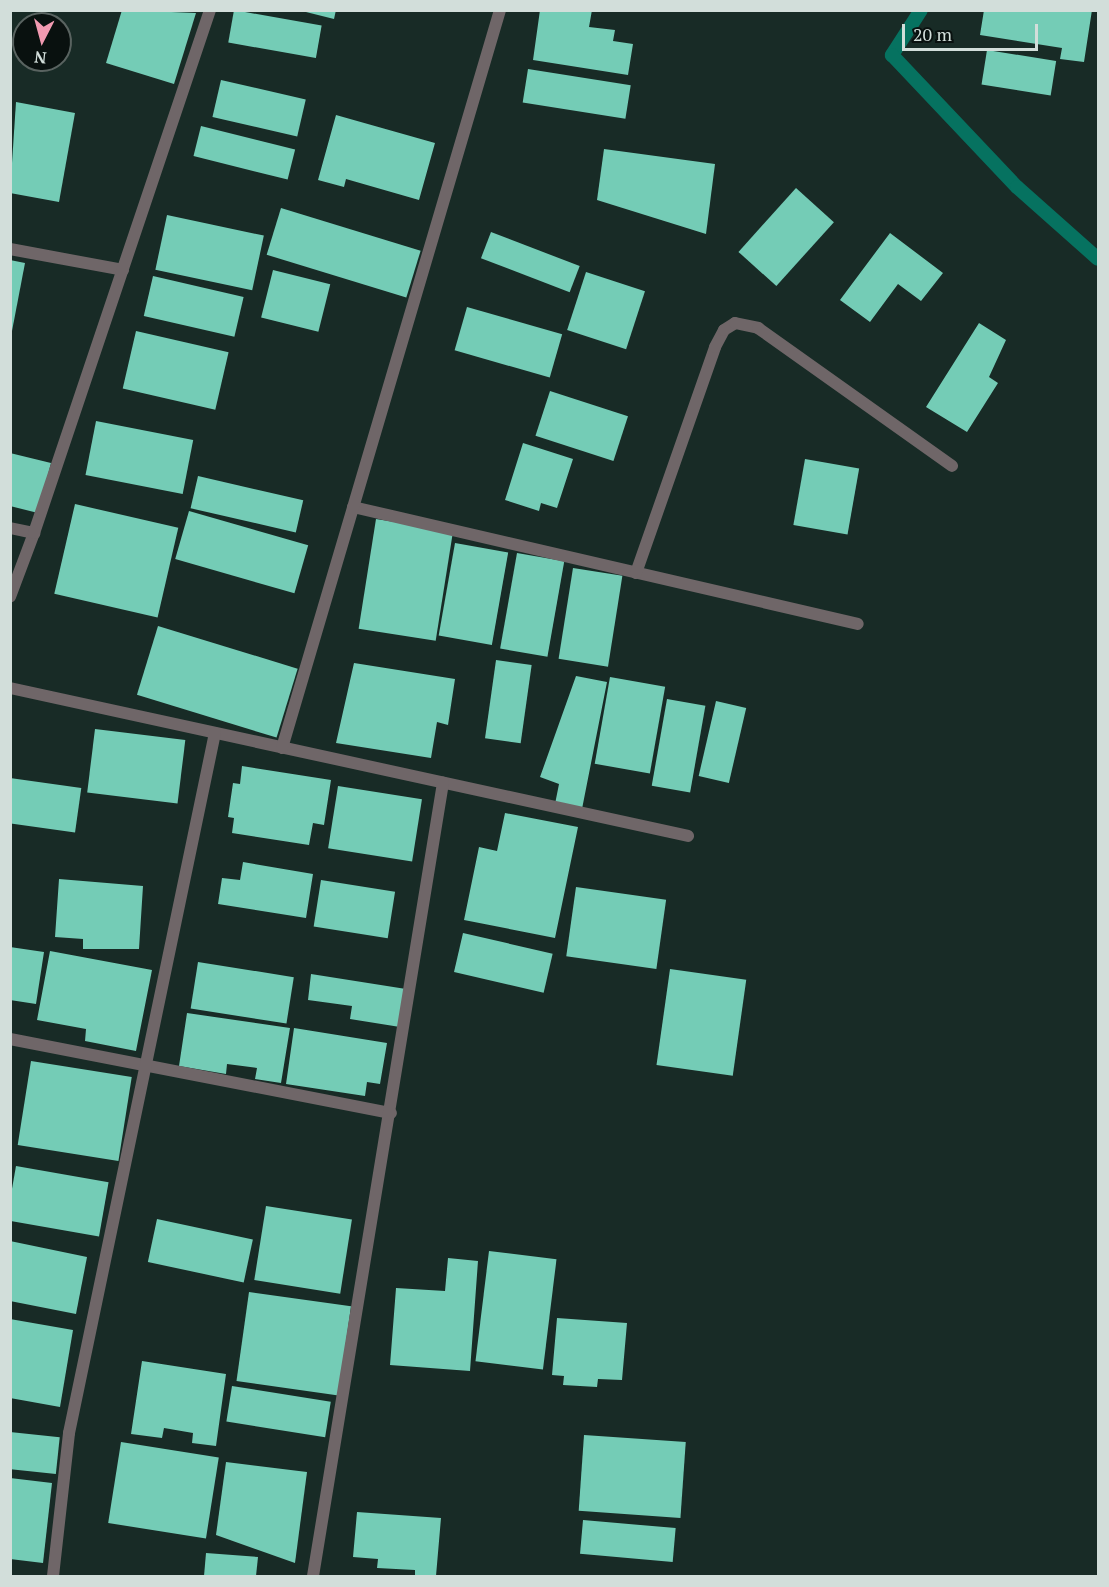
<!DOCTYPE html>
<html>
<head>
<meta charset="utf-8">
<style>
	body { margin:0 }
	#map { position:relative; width:1109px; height:1587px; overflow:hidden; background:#182b26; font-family:"PT Serif",serif }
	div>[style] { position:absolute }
	.stream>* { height:14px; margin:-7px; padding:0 7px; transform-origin:7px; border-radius:7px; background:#067260 }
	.building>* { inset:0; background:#74ccb6; transform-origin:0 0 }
	.street>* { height:12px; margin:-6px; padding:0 6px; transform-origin:6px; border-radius:6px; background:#6f6668 }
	span { translate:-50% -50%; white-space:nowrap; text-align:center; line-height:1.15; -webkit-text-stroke:6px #09110f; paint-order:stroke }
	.frame { position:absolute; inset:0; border:12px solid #d2deda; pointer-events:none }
	.north { position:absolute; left:12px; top:12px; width:60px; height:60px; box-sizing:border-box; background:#09110f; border:2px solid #596360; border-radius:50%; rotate:186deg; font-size:16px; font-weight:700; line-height:24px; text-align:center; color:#d2deda }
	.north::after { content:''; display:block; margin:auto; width:21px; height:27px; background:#f19ab1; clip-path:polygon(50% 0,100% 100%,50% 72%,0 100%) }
	.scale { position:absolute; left:902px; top:24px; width:136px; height:27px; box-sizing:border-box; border:3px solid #d2deda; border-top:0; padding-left:8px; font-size:18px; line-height:21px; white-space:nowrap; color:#d2deda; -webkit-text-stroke:4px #09110f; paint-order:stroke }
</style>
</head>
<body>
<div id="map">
	<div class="stream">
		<div style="left:921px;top:10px;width:54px;rotate:122.8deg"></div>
		<div style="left:892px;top:55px;width:182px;rotate:46.6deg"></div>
		<div style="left:1017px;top:187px;width:108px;rotate:41.6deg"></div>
	</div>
	<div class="building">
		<div style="clip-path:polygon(122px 10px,196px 13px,174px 84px,106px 63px)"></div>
		<div style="left:234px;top:10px;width:89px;height:33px;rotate:10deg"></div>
		<div style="clip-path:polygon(298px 10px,336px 10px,334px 19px)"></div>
		<div style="clip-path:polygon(540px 10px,592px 10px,589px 27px,615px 30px,613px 41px,633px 44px,628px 75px,533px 60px)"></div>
		<div style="clip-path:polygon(984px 10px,1092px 10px,1084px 62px,1060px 59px,1062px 48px,980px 35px)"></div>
		<div style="left:987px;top:50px;width:70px;height:35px;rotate:9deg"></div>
		<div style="left:528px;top:69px;width:104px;height:34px;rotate:9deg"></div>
		<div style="left:221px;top:80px;width:87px;height:38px;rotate:13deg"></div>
		<div style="clip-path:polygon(16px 102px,75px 113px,59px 202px,10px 193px)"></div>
		<div style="clip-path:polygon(336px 115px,435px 143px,419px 200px,346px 179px,344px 187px,318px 180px)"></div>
		<div style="left:201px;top:126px;width:97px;height:31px;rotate:14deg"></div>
		<div style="clip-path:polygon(604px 149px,715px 164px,706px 234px,597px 200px)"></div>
		<div style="left:796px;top:188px;width:51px;height:86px;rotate:42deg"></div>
		<div style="left:281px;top:208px;width:146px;height:49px;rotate:17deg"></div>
		<div style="left:167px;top:215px;width:99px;height:56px;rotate:12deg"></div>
		<div style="left:491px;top:232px;width:95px;height:28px;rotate:21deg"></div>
		<div style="clip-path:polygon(890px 233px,943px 273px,921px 301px,898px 284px,870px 322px,840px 300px)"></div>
		<div style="clip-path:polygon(10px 260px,25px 263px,12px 331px,10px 331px)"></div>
		<div style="left:273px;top:270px;width:59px;height:49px;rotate:14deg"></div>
		<div style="left:586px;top:272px;width:62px;height:61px;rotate:18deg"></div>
		<div style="left:153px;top:276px;width:93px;height:41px;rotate:13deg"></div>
		<div style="left:467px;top:307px;width:99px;height:45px;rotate:16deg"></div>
		<div style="clip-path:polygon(979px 323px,1006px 340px,989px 377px,998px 383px,967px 432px,926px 407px)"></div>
		<div style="left:136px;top:331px;width:95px;height:59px;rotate:13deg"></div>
		<div style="left:550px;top:391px;width:82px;height:47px;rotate:18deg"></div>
		<div style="left:96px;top:421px;width:99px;height:55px;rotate:11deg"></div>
		<div style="clip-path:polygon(523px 443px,573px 459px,557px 508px,541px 503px,539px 511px,505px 500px)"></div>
		<div style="clip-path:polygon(10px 453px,51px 463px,38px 513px,10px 506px)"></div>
		<div style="left:805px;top:459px;width:55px;height:67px;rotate:10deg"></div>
		<div style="left:198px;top:476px;width:108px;height:33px;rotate:13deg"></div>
		<div style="left:75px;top:504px;width:106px;height:92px;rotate:13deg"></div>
		<div style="left:189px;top:511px;width:124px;height:50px;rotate:16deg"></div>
		<div style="left:376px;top:519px;width:78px;height:111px;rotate:9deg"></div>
		<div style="left:455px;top:543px;width:54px;height:94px;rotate:10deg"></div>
		<div style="left:517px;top:553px;width:48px;height:97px;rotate:10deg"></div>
		<div style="left:573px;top:568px;width:50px;height:92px;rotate:9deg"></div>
		<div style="left:158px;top:626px;width:146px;height:72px;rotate:17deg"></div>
		<div style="left:496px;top:660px;width:36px;height:79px;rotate:8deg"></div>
		<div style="clip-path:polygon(354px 663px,455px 679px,448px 725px,437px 722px,431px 758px,336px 743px)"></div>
		<div style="clip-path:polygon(576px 676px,607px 682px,582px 809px,555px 804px,559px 784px,540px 777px)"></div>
		<div style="left:610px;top:677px;width:56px;height:88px;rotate:10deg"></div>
		<div style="left:667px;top:699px;width:39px;height:88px;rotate:10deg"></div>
		<div style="left:716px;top:701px;width:31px;height:77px;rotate:13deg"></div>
		<div style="left:95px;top:729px;width:91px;height:64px;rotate:7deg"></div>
		<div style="clip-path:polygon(242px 766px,331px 780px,324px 825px,313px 823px,309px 845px,232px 833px,234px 818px,228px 817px,233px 783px,240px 784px)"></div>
		<div style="left:10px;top:778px;width:72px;height:45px;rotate:8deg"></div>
		<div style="left:338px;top:786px;width:85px;height:63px;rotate:9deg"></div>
		<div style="clip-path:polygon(505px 813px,578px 827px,555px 938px,464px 920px,479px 847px,497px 851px)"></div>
		<div style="clip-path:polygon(243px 862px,313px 874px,306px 918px,218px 904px,222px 878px,240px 880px)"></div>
		<div style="clip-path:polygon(59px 879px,143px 886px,139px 949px,83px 949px,83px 939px,55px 937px)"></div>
		<div style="left:321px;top:880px;width:75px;height:47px;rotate:9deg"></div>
		<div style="left:576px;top:887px;width:91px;height:70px;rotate:8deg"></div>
		<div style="left:463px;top:933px;width:92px;height:40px;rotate:13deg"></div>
		<div style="clip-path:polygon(10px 947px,44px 952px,36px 1004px,10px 1000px)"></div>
		<div style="clip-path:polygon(50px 951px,152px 970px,136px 1051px,85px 1041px,86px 1029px,37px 1020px)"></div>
		<div style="left:198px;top:962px;width:97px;height:47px;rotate:9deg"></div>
		<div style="left:670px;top:969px;width:77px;height:97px;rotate:8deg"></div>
		<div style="clip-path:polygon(311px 974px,406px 989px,400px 1027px,350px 1019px,352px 1006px,308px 1000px)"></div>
		<div style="clip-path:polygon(187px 1013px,290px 1028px,281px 1083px,255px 1079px,257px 1068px,227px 1064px,226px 1074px,179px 1066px)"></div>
		<div style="clip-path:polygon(294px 1028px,387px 1043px,380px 1084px,367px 1082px,365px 1096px,286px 1084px)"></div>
		<div style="left:31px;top:1061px;width:102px;height:85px;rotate:9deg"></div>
		<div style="left:16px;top:1166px;width:94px;height:55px;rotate:10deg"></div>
		<div style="left:266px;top:1206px;width:87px;height:75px;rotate:9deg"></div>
		<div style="left:157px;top:1219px;width:98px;height:44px;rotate:12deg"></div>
		<div style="clip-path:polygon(10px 1241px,87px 1257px,76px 1314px,10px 1301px)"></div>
		<div style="left:489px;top:1251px;width:68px;height:111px;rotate:7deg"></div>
		<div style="clip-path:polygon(448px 1258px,478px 1261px,470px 1371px,390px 1365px,396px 1288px,445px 1291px)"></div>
		<div style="left:249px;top:1292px;width:103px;height:90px;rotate:8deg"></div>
		<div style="clip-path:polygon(557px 1318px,627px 1323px,622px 1380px,598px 1379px,597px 1387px,563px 1385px,564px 1376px,552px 1375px)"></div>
		<div style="clip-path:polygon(10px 1319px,73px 1330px,60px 1407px,10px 1398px)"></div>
		<div style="clip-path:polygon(142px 1361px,226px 1374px,216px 1446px,192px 1443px,193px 1433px,164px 1428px,162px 1438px,131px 1434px)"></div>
		<div style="left:232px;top:1386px;width:100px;height:36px;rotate:9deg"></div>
		<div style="left:10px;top:1432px;width:50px;height:37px;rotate:6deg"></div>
		<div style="left:584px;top:1435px;width:102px;height:76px;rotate:4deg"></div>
		<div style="left:121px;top:1442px;width:99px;height:82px;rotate:9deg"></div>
		<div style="clip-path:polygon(226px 1462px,307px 1472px,295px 1563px,216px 1535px)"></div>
		<div style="clip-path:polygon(10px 1478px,52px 1483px,43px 1563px,10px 1559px)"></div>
		<div style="clip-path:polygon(357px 1512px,441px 1518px,436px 1576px,415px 1576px,415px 1570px,377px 1568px,378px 1559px,353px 1557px)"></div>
		<div style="left:583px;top:1520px;width:93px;height:34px;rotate:5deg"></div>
		<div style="clip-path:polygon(206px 1553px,258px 1557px,256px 1576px,204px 1576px)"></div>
	</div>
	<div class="street">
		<div style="left:10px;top:249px;width:115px;rotate:10.5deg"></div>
		<div style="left:353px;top:507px;width:518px;rotate:13.04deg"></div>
		<div style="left:10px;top:528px;width:25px;rotate:12deg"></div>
		<div style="left:34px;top:533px;width:68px;rotate:110.6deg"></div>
		<div style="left:34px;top:533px;width:552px;rotate:-71.4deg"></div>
		<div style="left:636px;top:573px;width:239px;rotate:-70.7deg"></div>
		<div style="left:715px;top:347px;width:19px;rotate:-62deg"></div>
		<div style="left:724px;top:330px;width:13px;rotate:-32deg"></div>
		<div style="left:735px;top:323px;width:24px;rotate:12deg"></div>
		<div style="left:758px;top:328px;width:238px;rotate:35.4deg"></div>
		<div style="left:10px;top:688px;width:694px;rotate:12.31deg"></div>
		<div style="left:282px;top:748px;width:770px;rotate:-73.54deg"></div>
		<div style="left:10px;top:1039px;width:388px;rotate:11deg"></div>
		<div style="left:53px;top:1576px;width:144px;rotate:-83.6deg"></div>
		<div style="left:69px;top:1433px;width:715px;rotate:-78.22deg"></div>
		<div style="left:313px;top:1576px;width:804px;rotate:-80.69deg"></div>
	</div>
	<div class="frame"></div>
	<div class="north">N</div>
	<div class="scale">20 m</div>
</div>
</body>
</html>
